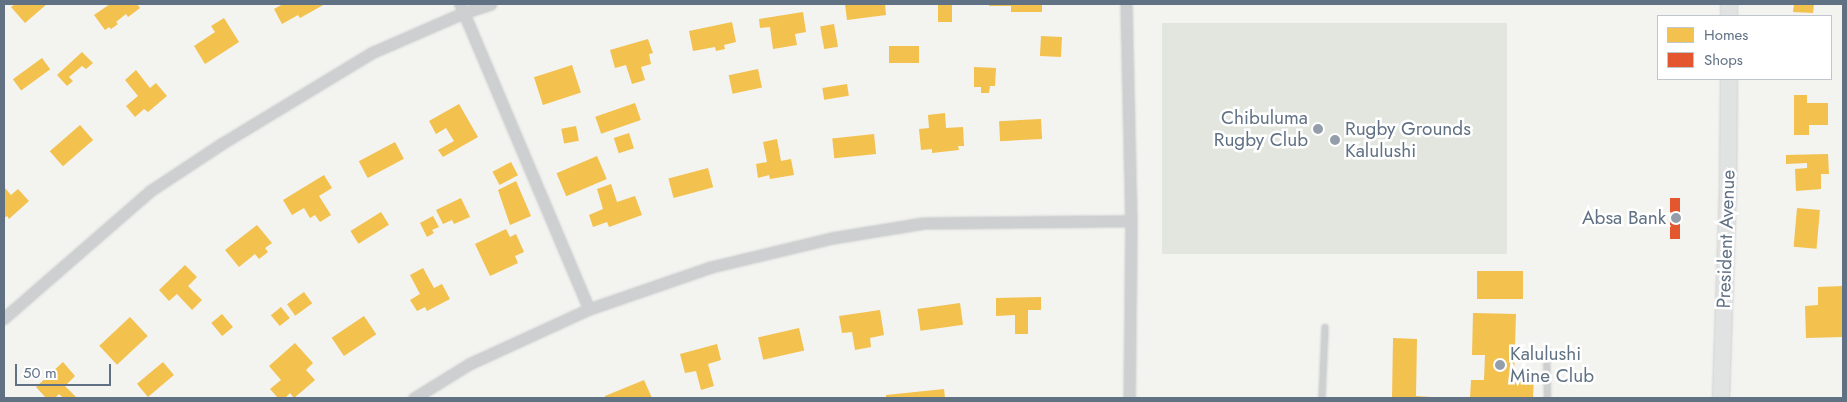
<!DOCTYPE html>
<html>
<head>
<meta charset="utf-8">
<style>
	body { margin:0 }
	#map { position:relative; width:1847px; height:402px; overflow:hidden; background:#f3f3f0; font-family:Jost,sans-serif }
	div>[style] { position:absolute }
	.green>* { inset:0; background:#e2e6de; transform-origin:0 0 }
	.homes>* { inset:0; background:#f2c14e; transform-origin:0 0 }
	.shops>* { inset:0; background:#e4572e; transform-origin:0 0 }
	.roads { filter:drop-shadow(0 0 1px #cfd1d1) drop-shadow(0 0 1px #cfd1d1) }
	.lane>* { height:5.5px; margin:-2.75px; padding:0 2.75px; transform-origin:2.75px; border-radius:2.75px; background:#cecfd0 }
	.street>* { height:11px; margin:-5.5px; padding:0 5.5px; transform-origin:5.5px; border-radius:5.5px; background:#cecfd0 }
	.secondary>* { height:16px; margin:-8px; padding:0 8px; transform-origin:8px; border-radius:8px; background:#e1e2e2 }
	.dots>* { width:14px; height:14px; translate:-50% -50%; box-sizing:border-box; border:2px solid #fff; border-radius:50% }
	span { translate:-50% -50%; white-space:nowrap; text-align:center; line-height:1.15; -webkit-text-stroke:5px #fff; paint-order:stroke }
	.poi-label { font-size:19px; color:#607184 }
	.right { translate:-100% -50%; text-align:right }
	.left { translate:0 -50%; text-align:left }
	.street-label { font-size:19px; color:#607184 }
	.frame { position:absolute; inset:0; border:5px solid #607184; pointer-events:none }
	.legend { position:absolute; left:1657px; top:15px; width:175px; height:65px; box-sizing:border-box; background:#fff; border:1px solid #bfc6ce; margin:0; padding:6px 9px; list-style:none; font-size:15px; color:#607184 }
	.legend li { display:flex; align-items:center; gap:10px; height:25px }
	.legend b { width:25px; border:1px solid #bfc6ce }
	.scale { position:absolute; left:15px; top:364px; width:96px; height:22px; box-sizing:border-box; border:2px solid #607184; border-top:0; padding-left:6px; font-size:15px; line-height:18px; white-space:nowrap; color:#607184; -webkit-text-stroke:4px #fff; paint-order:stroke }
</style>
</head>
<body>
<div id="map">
	<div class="green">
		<div style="left:1507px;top:23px;width:231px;height:345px;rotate:90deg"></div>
	</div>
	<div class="homes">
		<div style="clip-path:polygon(15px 4px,47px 4px,25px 23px,11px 7px)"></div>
		<div style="clip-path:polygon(110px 4px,137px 4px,140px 8px,128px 17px,126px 14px,116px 22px,118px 24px,111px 29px,109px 27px,105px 30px,94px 15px)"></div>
		<div style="clip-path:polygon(283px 4px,325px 4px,300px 18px,298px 15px,282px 24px,274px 9px)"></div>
		<div style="clip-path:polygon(845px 4px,885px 4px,886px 15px,847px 20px)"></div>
		<div style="left:938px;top:4px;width:14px;height:18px"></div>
		<div style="clip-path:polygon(989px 4px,1042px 4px,1042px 12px,1011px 12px,1011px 6px,989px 6px)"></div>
		<div style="clip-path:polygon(1794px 4px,1814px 4px,1813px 13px,1793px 12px)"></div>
		<div style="clip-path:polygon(803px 12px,806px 32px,795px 34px,797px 45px,773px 49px,770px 27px,760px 28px,759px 19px)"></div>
		<div style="clip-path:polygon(224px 18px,239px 42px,205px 64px,194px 46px,215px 32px,211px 26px)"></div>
		<div style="clip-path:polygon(732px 22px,736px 42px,724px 45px,725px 49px,716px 51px,715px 47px,693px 51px,689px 31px)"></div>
		<div style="left:834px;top:24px;width:23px;height:14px;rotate:80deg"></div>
		<div style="left:1041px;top:36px;width:21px;height:20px;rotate:3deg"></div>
		<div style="clip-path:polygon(648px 39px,653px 53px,649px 54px,651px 64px,641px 67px,645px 80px,632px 84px,626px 65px,615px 68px,610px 50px)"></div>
		<div style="left:919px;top:46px;width:17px;height:30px;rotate:90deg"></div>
		<div style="clip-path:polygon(82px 52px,93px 63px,86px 69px,82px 66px,69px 77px,73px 81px,67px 86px,57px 75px)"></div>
		<div style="left:42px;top:58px;width:14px;height:36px;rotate:54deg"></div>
		<div style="left:572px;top:65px;width:29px;height:40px;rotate:72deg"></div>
		<div style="clip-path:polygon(974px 67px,996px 68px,995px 86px,990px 86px,989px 93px,981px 93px,981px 87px,974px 87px)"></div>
		<div style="left:758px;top:69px;width:19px;height:30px;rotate:78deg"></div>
		<div style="clip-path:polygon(136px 70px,150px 88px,156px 83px,167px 96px,148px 112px,144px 109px,135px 117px,126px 106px,138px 96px,125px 80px)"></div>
		<div style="left:847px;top:84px;width:12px;height:25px;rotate:81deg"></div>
		<div style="clip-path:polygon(1794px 95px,1807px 95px,1807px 103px,1828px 103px,1828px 125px,1809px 125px,1809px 135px,1794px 135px)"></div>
		<div style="left:635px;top:103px;width:18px;height:42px;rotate:71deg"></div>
		<div style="clip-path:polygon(459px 104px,478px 137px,443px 157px,438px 150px,454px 141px,446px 128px,436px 134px,429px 121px)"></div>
		<div style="clip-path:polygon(945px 113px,946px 128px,963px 127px,964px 146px,958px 146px,959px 150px,932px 153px,932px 149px,921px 150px,919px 129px,929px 128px,928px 115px)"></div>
		<div style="left:1041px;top:119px;width:20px;height:42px;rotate:87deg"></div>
		<div style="left:80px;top:125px;width:20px;height:40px;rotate:49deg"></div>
		<div style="left:576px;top:126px;width:15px;height:15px;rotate:79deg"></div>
		<div style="left:629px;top:133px;width:16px;height:16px;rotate:72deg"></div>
		<div style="left:874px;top:134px;width:20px;height:42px;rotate:84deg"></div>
		<div style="clip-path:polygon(777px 139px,781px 161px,791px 159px,794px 175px,770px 179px,769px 175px,758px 178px,756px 164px,767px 162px,763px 142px)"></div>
		<div style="left:395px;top:142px;width:19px;height:41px;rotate:62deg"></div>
		<div style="clip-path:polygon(1828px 154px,1829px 174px,1821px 174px,1821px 189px,1796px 191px,1795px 169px,1807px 168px,1807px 163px,1786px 164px,1786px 155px)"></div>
		<div style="left:597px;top:156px;width:25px;height:44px;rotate:67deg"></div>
		<div style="left:511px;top:162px;width:15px;height:21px;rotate:62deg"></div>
		<div style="left:708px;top:168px;width:20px;height:41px;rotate:75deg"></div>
		<div style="clip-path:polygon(324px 175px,332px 188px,319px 196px,331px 215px,320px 222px,315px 215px,310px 218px,304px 208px,292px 215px,283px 200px)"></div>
		<div style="clip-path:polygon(516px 181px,531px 216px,510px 225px,498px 190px)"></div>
		<div style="clip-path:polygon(611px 184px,617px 202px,635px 196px,642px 215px,609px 227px,607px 222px,593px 227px,589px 215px,603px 209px,597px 189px)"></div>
		<div style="clip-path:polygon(4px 187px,11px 195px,18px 189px,29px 201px,9px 219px,7px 216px,4px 218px)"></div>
		<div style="clip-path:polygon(461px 198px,470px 217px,454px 224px,452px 220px,443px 224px,436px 210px)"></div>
		<div style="left:1797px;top:208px;width:23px;height:39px;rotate:5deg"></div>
		<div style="left:381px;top:212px;width:15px;height:36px;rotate:58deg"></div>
		<div style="clip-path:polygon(433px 216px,439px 227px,432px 230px,434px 233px,427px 237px,420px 223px)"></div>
		<div style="clip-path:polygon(257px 225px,272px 243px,265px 248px,268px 252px,259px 259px,255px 254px,239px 267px,225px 250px)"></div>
		<div style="clip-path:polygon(506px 229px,510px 237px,516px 234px,524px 252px,515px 256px,518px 263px,490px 276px,475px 244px)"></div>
		<div style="clip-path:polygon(185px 265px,197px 277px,188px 286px,202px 300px,192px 310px,177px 294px,169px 301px,159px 290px)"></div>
		<div style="clip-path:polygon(423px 268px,434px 288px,442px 284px,450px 299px,427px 311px,425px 307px,417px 311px,410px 300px,420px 294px,410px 275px)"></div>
		<div style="left:1477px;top:271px;width:46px;height:28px"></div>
		<div style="clip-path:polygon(1843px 286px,1843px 337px,1806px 338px,1805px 306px,1818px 305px,1818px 287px)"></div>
		<div style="left:304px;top:292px;width:14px;height:21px;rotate:54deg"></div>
		<div style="clip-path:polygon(1041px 297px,1041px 310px,1028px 310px,1028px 334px,1015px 334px,1015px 315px,996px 316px,996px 298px)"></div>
		<div style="left:960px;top:303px;width:22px;height:43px;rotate:82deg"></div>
		<div style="left:281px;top:307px;width:14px;height:13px;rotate:51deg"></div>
		<div style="clip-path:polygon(880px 310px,884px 335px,870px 338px,871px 347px,855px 350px,852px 332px,842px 333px,839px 316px)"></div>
		<div style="clip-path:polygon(1473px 313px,1516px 314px,1514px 376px,1534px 376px,1533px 398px,1470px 398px,1471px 380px,1484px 380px,1485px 355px,1472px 355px)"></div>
		<div style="left:222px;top:314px;width:17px;height:14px;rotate:50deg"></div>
		<div style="left:364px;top:316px;width:22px;height:39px;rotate:56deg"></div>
		<div style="left:130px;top:317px;width:26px;height:42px;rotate:47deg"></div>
		<div style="left:799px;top:328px;width:23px;height:42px;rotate:77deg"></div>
		<div style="clip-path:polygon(1393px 338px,1417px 339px,1416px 396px,1446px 398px,1392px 398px)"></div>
		<div style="clip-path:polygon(295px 343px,313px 363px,306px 370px,315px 380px,294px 398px,290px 393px,285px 398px,278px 398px,270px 389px,281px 380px,269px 366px)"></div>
		<div style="clip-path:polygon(717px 344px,721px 360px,708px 364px,714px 386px,701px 390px,696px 371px,685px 373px,680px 354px)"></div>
		<div style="clip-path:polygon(63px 362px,75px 376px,65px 386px,77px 398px,63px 398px,59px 394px,55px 398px,46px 398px,36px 387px)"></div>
		<div style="left:163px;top:362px;width:17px;height:34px;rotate:50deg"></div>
		<div style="clip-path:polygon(644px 380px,652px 398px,605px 398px,605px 396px)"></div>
		<div style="clip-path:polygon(944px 389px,945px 398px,886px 398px,886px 395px)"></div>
	</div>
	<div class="shops">
		<div style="left:1670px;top:198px;width:10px;height:41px"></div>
	</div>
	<div class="roads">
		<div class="lane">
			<div style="left:1547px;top:350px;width:48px;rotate:88.8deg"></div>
			<div style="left:1322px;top:398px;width:70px;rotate:-87.5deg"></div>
		</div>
		<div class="street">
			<div style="left:460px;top:4px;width:331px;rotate:67.1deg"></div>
			<div style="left:1126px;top:4px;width:217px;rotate:88.7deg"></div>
			<div style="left:1131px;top:221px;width:177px;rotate:90.6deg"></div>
			<div style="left:4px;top:318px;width:194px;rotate:-41deg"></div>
			<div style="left:150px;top:191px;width:85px;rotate:-33.5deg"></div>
			<div style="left:221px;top:144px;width:175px;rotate:-31.2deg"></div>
			<div style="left:371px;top:53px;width:100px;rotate:-23.5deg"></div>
			<div style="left:463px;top:13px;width:29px;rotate:-18deg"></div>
			<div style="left:414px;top:398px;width:65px;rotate:-31.7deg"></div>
			<div style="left:469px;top:364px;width:132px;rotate:-24.6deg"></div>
			<div style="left:589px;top:309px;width:129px;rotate:-19deg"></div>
			<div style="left:711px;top:267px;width:124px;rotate:-13.5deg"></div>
			<div style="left:832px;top:238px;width:93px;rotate:-9.3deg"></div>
			<div style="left:924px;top:223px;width:207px;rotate:-0.6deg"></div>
		</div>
		<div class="secondary">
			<div style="left:1729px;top:16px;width:12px;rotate:-90deg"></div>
			<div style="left:1721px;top:398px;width:209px;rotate:-88.1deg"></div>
			<div style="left:1728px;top:189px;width:110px;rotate:-89.5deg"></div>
		</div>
	</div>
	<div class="dots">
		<div style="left:1318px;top:129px;background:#939eaa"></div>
		<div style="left:1335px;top:140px;background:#939eaa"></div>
		<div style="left:1676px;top:218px;background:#939eaa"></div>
		<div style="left:1500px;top:365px;background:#939eaa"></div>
	</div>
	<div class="poi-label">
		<span class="right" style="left:1308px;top:129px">Chibuluma<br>Rugby Club</span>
		<span class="left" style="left:1345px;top:140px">Rugby Grounds<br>Kalulushi</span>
		<span class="right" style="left:1666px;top:218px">Absa Bank</span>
		<span class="left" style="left:1510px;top:365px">Kalulushi<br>Mine Club</span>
	</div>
	<div class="street-label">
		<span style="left:1726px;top:239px;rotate:-88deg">President Avenue</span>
	</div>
	<div class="frame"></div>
	<ul class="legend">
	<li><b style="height:14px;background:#f2c14e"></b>Homes</li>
	<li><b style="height:14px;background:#e4572e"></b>Shops</li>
	</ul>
	<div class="scale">50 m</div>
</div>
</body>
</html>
